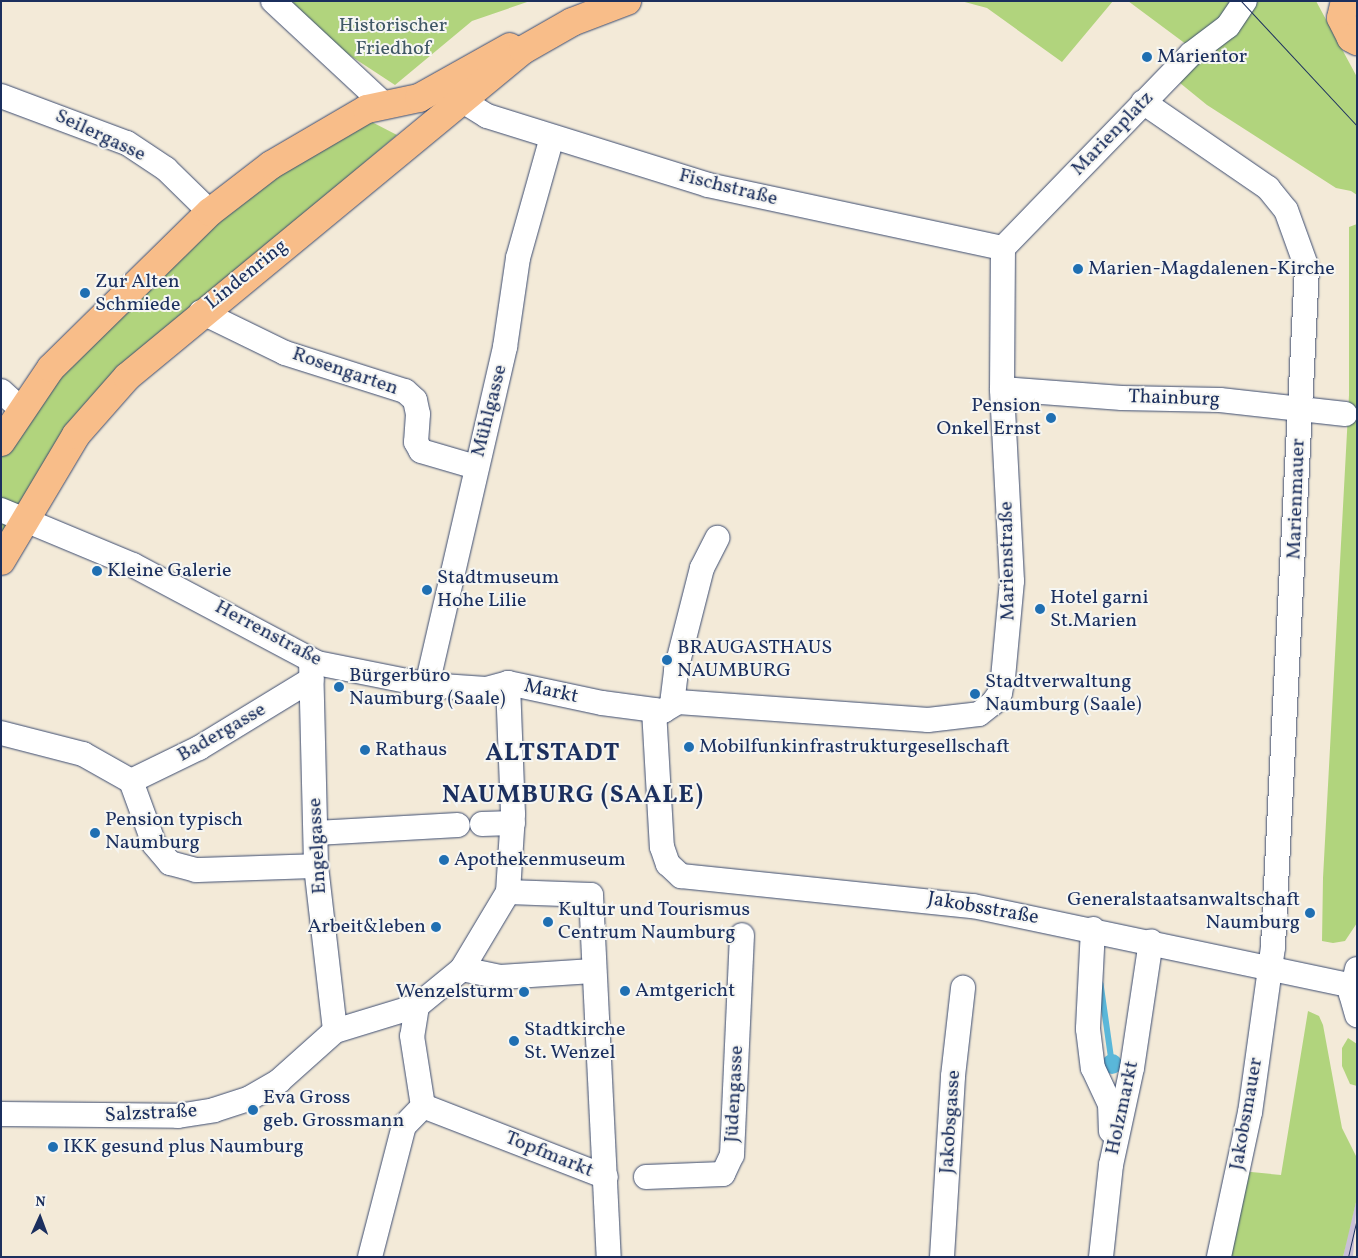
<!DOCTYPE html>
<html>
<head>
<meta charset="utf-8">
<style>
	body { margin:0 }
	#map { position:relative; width:1358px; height:1258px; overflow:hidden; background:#f3ead8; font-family:Vollkorn,serif }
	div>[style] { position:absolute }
	.industrial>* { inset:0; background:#c9bfd7 }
	.green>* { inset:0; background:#b1d47d }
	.water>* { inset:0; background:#5ab7d9 }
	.round { border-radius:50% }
	.stream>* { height:5.5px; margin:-2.75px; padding:0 2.75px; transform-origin:2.75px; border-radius:2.75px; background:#5ab7d9 }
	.roads { filter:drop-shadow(0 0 1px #3b4b70) drop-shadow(0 0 1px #3b4b70) }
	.minor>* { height:24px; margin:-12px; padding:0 12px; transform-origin:12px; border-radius:12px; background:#fff }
	.major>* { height:28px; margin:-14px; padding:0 14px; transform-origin:14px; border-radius:14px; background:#f8bd89 }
	.tram>* { height:1px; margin:-0.5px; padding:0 0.5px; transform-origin:0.5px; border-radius:0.5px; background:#1b2f5e }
	.dots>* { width:14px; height:14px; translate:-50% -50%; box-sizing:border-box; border:2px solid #f6f6f2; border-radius:50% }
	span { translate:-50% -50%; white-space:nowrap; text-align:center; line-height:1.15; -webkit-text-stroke:4px #f6f6f2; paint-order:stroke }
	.park-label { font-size:20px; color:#405866 }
	.poi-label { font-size:20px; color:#1b2f5e }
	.left { translate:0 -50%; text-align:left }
	.right { translate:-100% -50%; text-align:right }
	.street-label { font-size:20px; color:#1b2f5e }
	.district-label { font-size:25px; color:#1b2f5e; font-weight:700; letter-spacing:1px }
	.frame { position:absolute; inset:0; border:2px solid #1b2f5e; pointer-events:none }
	.north { position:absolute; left:15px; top:1193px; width:50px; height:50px; -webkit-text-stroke:4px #f6f6f2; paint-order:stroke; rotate:2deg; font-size:14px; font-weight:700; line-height:20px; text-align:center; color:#1b2f5e }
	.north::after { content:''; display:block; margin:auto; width:18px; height:22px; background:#1b2f5e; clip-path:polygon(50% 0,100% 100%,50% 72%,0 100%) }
</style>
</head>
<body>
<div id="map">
	<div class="industrial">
		<div style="clip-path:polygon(1357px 1198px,1353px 1257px,1343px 1257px,1347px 1237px)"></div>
	</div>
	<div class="green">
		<div style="clip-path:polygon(282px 1px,530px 1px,472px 21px,395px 85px,311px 30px)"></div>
		<div style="clip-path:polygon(961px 1px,1113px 1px,1062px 62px,987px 8px)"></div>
		<div style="clip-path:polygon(1128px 1px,1316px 1px,1357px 77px,1357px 195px,1351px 191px,1336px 188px,1207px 105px,1180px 83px,1202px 56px)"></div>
		<div style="clip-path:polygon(366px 119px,397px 135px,195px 307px,1px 547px,1px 457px,51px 381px,126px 305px,268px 177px)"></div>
		<div style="clip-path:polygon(1357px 224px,1357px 923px,1345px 941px,1333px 943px,1322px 941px,1323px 878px,1349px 395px,1349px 227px)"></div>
		<div style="clip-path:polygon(1308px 1011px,1319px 1016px,1323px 1025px,1342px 1128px,1357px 1158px,1357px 1198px,1343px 1257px,1223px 1257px,1241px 1171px,1281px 1175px)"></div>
		<div style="clip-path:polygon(1348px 1038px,1357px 1044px,1357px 1086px,1350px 1084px,1342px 1066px,1342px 1048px)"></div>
	</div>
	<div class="water">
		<div class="round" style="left:1102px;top:1054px;width:20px;height:20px"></div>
	</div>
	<div class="stream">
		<div style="left:1101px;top:984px;width:71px;rotate:81.9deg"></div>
	</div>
	<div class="roads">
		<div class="minor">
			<div style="left:273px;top:1px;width:151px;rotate:42.9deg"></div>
			<div style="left:1px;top:96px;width:134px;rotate:20.5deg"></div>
			<div style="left:127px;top:143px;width:47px;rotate:33.7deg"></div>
			<div style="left:166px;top:169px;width:62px;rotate:44.3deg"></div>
			<div style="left:463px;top:101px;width:28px;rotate:32deg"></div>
			<div style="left:487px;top:116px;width:232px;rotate:17.3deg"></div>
			<div style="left:708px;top:185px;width:302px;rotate:12.1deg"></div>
			<div style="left:1143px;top:102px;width:152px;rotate:34.5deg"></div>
			<div style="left:1268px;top:188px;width:28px;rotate:51deg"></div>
			<div style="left:1286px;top:210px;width:62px;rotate:70.1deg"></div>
			<div style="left:1307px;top:268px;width:680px;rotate:92.87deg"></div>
			<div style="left:1273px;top:947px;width:167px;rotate:97.9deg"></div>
			<div style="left:1250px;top:1112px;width:148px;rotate:102.1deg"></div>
			<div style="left:1003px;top:248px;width:270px;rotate:-45.9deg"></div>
			<div style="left:1191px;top:54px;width:46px;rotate:-37.1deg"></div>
			<div style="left:1228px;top:26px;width:30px;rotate:-56deg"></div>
			<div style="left:201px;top:312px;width:93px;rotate:26deg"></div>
			<div style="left:285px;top:353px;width:126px;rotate:17.6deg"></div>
			<div style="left:405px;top:391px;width:13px;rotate:42deg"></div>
			<div style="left:415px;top:400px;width:14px;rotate:78deg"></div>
			<div style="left:418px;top:414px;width:28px;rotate:94deg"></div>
			<div style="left:416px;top:442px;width:10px;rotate:61deg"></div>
			<div style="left:421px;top:451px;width:57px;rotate:16.2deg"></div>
			<div style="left:1002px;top:389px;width:120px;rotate:4.3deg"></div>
			<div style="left:1122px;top:398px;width:98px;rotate:1.2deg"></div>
			<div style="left:1220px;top:400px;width:126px;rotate:6.4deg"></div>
			<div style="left:1px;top:391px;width:27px;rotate:42deg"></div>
			<div style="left:1px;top:510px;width:143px;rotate:22.6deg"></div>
			<div style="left:133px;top:565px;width:208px;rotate:28deg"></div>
			<div style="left:317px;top:663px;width:112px;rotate:11.3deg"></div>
			<div style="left:427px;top:685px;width:59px;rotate:3.9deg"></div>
			<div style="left:486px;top:689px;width:23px;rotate:-15deg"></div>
			<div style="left:311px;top:660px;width:206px;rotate:88.6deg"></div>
			<div style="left:316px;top:866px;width:166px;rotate:83.4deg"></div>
			<div style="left:508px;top:683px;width:96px;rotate:12deg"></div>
			<div style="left:602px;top:703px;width:62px;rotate:7.5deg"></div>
			<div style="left:663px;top:711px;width:17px;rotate:-31deg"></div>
			<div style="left:678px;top:702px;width:251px;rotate:4.1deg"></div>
			<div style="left:928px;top:720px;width:51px;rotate:-6.7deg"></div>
			<div style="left:979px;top:714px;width:18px;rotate:-38deg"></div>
			<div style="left:993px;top:703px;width:12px;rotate:-55deg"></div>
			<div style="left:1000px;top:693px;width:15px;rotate:-79deg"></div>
			<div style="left:1003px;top:678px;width:97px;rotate:-84.7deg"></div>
			<div style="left:1012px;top:581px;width:192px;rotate:-93deg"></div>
			<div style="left:1002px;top:389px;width:141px;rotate:-89.6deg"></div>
			<div style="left:427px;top:685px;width:347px;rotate:-77deg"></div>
			<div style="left:505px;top:347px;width:90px;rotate:-81.7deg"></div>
			<div style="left:518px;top:258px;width:126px;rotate:-74.3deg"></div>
			<div style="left:672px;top:704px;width:34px;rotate:-83deg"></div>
			<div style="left:676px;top:670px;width:105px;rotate:-75.7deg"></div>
			<div style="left:702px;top:568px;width:34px;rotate:-63deg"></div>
			<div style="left:654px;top:710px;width:137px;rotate:86.7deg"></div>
			<div style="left:662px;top:847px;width:18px;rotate:71deg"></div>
			<div style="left:668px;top:864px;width:18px;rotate:43deg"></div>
			<div style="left:681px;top:876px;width:294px;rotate:5.9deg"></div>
			<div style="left:973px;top:906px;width:386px;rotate:11.9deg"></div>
			<div style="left:1px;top:733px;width:85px;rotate:14.4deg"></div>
			<div style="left:83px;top:754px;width:55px;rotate:29.4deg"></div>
			<div style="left:131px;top:781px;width:67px;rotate:69.9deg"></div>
			<div style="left:154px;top:844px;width:25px;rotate:50deg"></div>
			<div style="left:170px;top:863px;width:27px;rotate:15deg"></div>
			<div style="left:196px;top:870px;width:120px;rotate:-1.9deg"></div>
			<div style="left:131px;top:781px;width:76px;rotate:-25.9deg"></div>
			<div style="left:199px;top:748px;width:132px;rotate:-31.4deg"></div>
			<div style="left:482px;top:824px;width:31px;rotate:-2deg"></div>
			<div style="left:316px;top:833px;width:142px;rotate:-3.2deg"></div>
			<div style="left:508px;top:892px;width:83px;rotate:2.1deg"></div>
			<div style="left:591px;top:895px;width:362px;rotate:87.2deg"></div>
			<div style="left:1093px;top:929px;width:100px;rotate:92.9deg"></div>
			<div style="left:1088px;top:1029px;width:39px;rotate:83deg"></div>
			<div style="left:1093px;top:1068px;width:40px;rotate:65deg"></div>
			<div style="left:1110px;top:1104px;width:27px;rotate:88deg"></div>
			<div style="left:462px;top:969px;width:39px;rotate:12deg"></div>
			<div style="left:500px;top:977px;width:93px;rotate:-3.7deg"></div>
			<div style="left:1357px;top:969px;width:26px;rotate:103deg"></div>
			<div style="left:1351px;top:994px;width:22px;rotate:74deg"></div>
			<div style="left:417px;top:1006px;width:30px;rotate:99deg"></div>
			<div style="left:412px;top:1036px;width:71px;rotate:81.1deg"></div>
			<div style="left:423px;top:1106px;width:196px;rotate:21.2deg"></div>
			<div style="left:1px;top:1114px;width:177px;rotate:0.6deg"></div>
			<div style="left:178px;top:1116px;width:36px;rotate:-9deg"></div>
			<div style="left:214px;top:1110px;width:38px;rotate:-18deg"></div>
			<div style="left:250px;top:1098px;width:34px;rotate:-30deg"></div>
			<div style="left:279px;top:1081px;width:75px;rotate:-41.8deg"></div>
			<div style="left:335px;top:1031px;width:86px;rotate:-17deg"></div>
			<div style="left:417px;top:1006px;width:58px;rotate:-39.4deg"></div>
			<div style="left:462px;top:969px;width:90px;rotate:-59.1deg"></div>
			<div style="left:508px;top:892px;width:78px;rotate:-86.3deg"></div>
			<div style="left:513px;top:814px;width:131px;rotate:-92.2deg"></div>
			<div style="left:646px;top:1177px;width:77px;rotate:-2.2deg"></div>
			<div style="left:723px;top:1174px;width:21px;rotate:-65deg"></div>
			<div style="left:732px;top:1155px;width:220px;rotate:-87.4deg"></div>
			<div style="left:370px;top:1257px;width:135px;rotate:-75.5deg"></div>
			<div style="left:404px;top:1126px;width:28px;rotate:-46deg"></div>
			<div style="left:942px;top:1257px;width:181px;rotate:-86.5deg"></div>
			<div style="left:953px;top:1076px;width:89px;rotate:-83.5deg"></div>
			<div style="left:1101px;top:1257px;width:93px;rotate:-83.8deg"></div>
			<div style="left:1111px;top:1165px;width:99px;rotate:-77.8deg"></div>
			<div style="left:1132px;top:1068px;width:128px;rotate:-81.5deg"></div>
		</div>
		<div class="major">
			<div style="left:1344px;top:5px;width:13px;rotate:103deg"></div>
			<div style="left:1341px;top:18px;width:22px;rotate:63deg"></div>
			<div style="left:1351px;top:38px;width:7px;rotate:27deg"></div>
			<div style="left:1px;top:442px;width:89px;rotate:-56deg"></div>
			<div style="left:51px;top:368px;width:223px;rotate:-44.5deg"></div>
			<div style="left:210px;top:212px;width:77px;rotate:-37.6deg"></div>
			<div style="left:271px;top:165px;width:111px;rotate:-30.3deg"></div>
			<div style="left:367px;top:109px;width:53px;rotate:-11.9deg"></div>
			<div style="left:419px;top:98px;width:104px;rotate:-29.3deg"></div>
			<div style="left:1px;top:561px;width:147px;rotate:-59.2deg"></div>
			<div style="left:76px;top:435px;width:77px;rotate:-48.7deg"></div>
			<div style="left:127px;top:377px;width:514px;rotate:-39.55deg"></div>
			<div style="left:523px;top:50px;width:56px;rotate:-29.7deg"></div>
			<div style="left:572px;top:22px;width:59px;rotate:-20.9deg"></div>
		</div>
	</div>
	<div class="tram">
		<div style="left:1241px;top:1px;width:171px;rotate:47.1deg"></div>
		<div style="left:1348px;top:1257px;width:40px;rotate:-77deg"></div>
	</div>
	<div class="dots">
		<div style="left:1147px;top:57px;background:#1f6fb2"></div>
		<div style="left:1078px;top:269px;background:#1f6fb2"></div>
		<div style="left:85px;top:293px;background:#1f6fb2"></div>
		<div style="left:1051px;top:418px;background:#1f6fb2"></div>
		<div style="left:97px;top:571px;background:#1f6fb2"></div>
		<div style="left:427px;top:590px;background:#1f6fb2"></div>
		<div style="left:1040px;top:609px;background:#1f6fb2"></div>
		<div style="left:667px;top:660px;background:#1f6fb2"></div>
		<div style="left:339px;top:687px;background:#1f6fb2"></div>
		<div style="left:975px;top:694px;background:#1f6fb2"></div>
		<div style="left:689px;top:747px;background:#1f6fb2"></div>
		<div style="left:365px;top:750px;background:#1f6fb2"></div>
		<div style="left:95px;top:833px;background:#1f6fb2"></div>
		<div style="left:444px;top:860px;background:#1f6fb2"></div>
		<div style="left:1310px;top:913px;background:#1f6fb2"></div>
		<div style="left:548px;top:922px;background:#1f6fb2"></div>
		<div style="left:436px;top:927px;background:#1f6fb2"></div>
		<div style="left:625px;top:991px;background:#1f6fb2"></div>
		<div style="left:524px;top:992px;background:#1f6fb2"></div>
		<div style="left:514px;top:1041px;background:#1f6fb2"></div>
		<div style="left:253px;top:1110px;background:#1f6fb2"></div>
		<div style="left:53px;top:1147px;background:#1f6fb2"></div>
	</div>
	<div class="park-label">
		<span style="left:393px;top:38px">Historischer<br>Friedhof</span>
	</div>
	<div class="poi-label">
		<span class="left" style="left:1157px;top:57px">Marientor</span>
		<span class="left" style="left:1088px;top:269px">Marien-Magdalenen-Kirche</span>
		<span class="left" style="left:95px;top:294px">Zur Alten<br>Schmiede</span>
		<span class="right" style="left:1041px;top:418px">Pension<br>Onkel Ernst</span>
		<span class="left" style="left:107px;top:571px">Kleine Galerie</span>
		<span class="left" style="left:437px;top:590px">Stadtmuseum<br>Hohe Lilie</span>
		<span class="left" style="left:1050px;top:610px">Hotel garni<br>St.Marien</span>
		<span class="left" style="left:677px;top:660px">BRAUGASTHAUS<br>NAUMBURG</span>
		<span class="left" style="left:349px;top:688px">Bürgerbüro<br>Naumburg (Saale)</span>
		<span class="left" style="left:985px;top:694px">Stadtverwaltung<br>Naumburg (Saale)</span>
		<span class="left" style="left:699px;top:747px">Mobilfunkinfrastrukturgesellschaft</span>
		<span class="left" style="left:375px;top:750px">Rathaus</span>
		<span class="left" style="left:105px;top:832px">Pension typisch<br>Naumburg</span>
		<span class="left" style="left:454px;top:860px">Apothekenmuseum</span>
		<span class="right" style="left:1300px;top:912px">Generalstaatsanwaltschaft<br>Naumburg</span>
		<span class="left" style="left:558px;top:922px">Kultur und Tourismus<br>Centrum Naumburg</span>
		<span class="right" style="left:426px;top:927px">Arbeit&amp;leben</span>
		<span class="left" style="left:635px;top:991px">Amtgericht</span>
		<span class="right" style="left:514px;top:992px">Wenzelsturm</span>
		<span class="left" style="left:524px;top:1042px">Stadtkirche<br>St. Wenzel</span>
		<span class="left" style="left:263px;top:1110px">Eva Gross<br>geb. Grossmann</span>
		<span class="left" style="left:63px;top:1147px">IKK gesund plus Naumburg</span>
	</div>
	<div class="street-label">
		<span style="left:1113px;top:134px;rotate:-46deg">Marienplatz</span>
		<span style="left:100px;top:136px;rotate:25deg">Seilergasse</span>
		<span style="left:728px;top:188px;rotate:14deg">Fischstraße</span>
		<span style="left:247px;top:275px;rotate:-39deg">Lindenring</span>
		<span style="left:345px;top:372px;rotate:19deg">Rosengarten</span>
		<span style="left:1174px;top:399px;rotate:2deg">Thainburg</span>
		<span style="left:490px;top:411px;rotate:-76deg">Mühlgasse</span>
		<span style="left:1297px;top:499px;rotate:-88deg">Marienmauer</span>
		<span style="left:1008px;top:561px;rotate:-91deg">Marienstraße</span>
		<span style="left:268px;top:634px;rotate:28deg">Herrenstraße</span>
		<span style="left:551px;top:692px;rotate:12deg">Markt</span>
		<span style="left:222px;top:733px;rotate:-30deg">Badergasse</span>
		<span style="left:318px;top:846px;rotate:-93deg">Engelgasse</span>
		<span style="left:983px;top:909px;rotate:10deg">Jakobsstraße</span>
		<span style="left:735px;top:1094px;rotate:-87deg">Jüdengasse</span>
		<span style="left:1123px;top:1108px;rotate:-78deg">Holzmarkt</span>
		<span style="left:151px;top:1114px;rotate:-3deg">Salzstraße</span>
		<span style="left:1247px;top:1114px;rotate:-80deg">Jakobsmauer</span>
		<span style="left:951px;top:1122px;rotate:-86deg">Jakobsgasse</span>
		<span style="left:549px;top:1155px;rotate:22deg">Topfmarkt</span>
	</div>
	<div class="district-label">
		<span style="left:553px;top:754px">ALTSTADT</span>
		<span style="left:573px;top:796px">NAUMBURG (SAALE)</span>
	</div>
	<div class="frame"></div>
	<div class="north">N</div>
</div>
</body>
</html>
